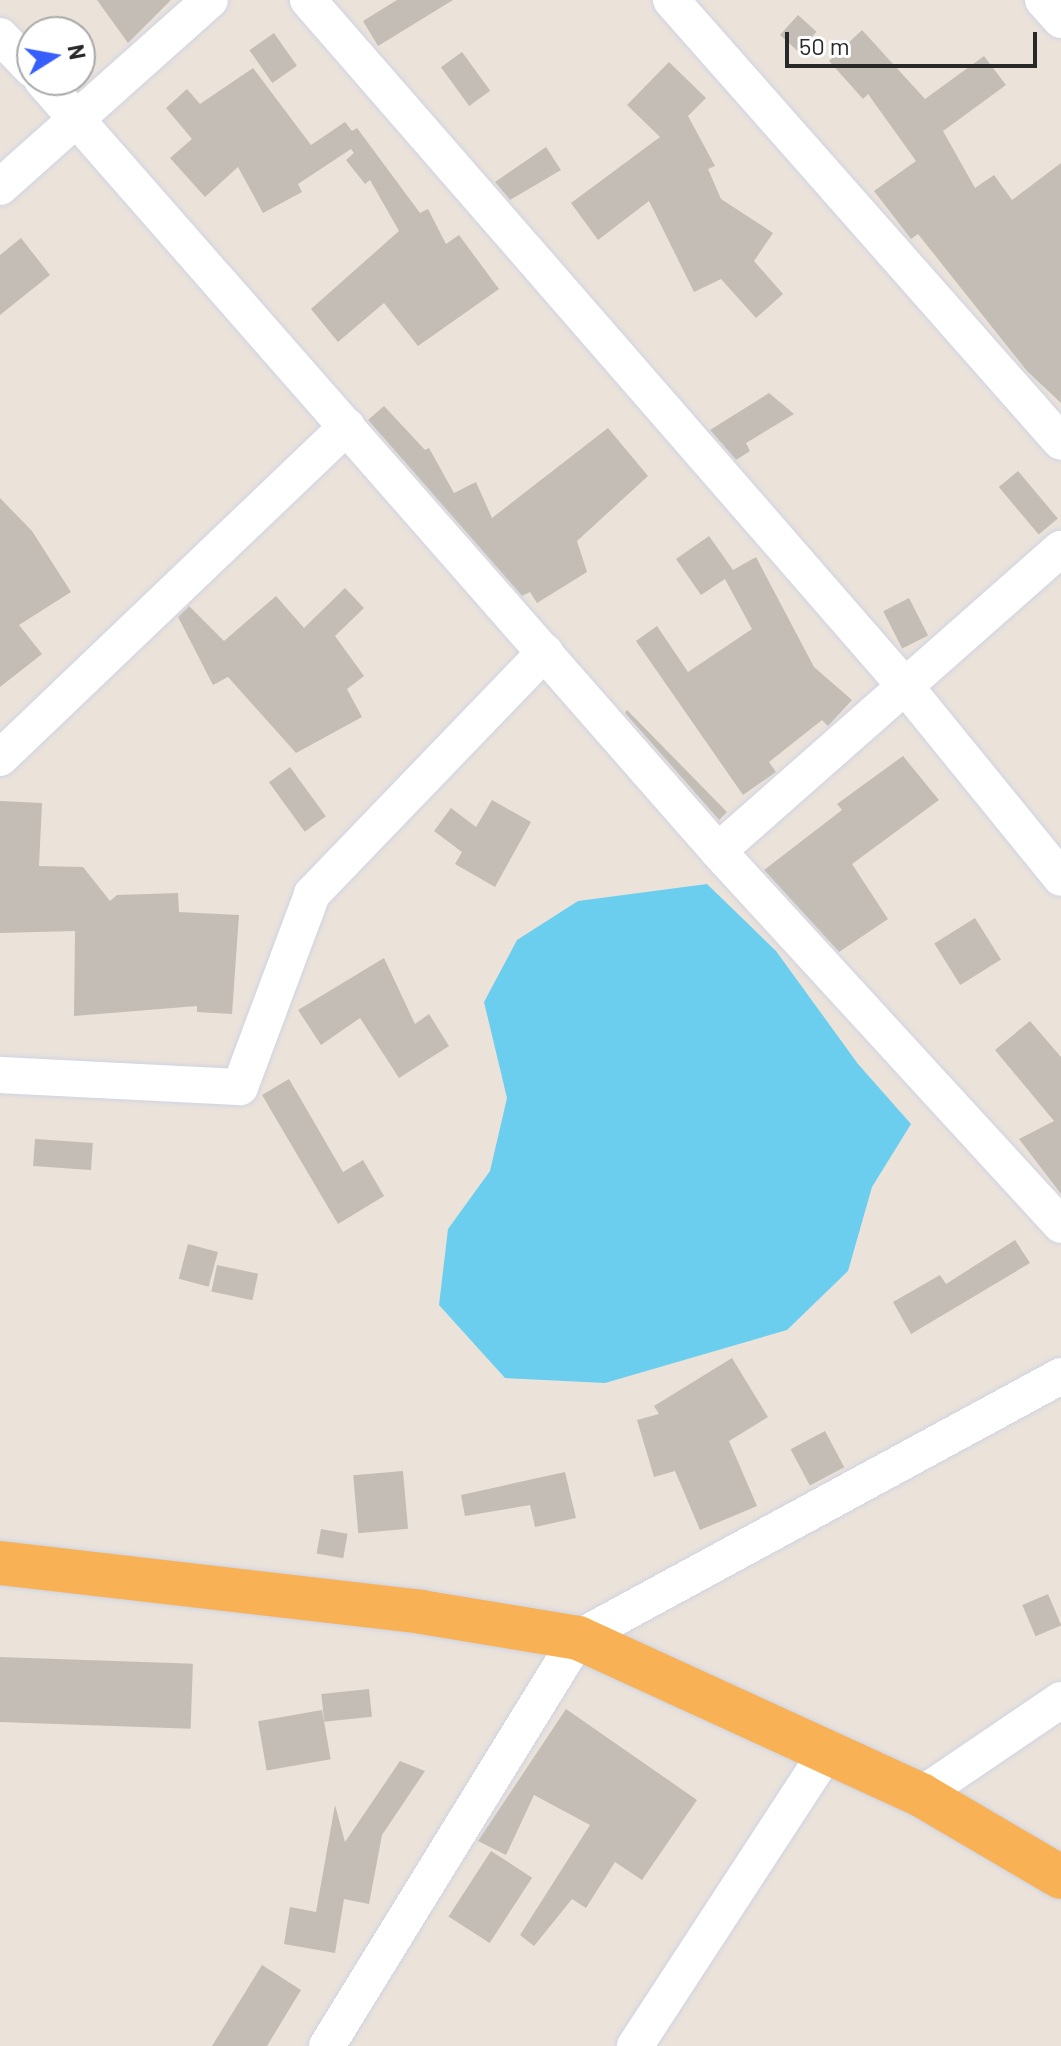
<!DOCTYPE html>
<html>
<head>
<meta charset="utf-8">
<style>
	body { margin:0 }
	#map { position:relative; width:1061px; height:2046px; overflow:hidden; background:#ebe3da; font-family:Barlow,sans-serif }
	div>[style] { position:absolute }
	.water>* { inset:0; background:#6bceef }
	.building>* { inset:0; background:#c3bdb6; transform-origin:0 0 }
	.roads { filter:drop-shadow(0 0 2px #cfd3e2) drop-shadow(0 0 2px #cfd3e2) }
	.minor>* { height:36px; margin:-18px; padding:0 18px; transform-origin:18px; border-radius:18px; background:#fff }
	.trunk>* { height:44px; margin:-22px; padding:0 22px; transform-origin:22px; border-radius:22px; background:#f8b255 }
	span { translate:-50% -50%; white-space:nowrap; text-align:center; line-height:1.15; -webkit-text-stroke:7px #fff; paint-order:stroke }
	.north { position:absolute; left:16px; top:16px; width:80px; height:80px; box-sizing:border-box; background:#fff; border:2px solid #a9a9a9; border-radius:50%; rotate:79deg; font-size:22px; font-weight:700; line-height:32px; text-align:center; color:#282828 }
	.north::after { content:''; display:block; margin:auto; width:28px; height:36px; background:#375ffb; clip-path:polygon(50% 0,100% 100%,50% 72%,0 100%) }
	.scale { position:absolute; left:785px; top:32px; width:252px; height:36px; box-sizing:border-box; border:4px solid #282828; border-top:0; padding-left:10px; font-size:24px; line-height:28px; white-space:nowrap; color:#282828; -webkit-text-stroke:6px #fff; paint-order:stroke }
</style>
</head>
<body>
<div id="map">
	<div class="water">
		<div style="clip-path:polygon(707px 884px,776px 951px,858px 1064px,911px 1124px,872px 1187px,848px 1271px,787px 1330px,605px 1383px,505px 1378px,439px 1305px,448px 1229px,490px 1171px,507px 1098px,484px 1002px,517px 940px,578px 901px)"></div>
	</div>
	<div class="building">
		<div style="clip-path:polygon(97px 0,171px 0,128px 43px)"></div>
		<div style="clip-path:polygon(397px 0,453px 0,378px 46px,363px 21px)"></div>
		<div style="left:798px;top:15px;width:25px;height:27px;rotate:42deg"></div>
		<div style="clip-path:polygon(862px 30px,925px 99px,984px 56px,1006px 85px,943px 131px,975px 188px,994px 175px,1012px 200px,1061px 163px,1061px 403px,1027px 371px,918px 234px,911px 239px,874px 191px,916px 161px,868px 94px,863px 99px,829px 61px)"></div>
		<div style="left:274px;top:33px;width:40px;height:30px;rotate:55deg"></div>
		<div style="left:462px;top:52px;width:48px;height:26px;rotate:54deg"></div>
		<div style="clip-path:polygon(669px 62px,706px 98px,688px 116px,715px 166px,708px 169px,721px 199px,773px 233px,754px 261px,783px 294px,756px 318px,721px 279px,694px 292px,649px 201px,598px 240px,571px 203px,660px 137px,627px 105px)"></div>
		<div style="clip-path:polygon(253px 68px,311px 145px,345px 122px,352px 131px,357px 128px,420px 213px,428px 209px,446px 244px,459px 235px,499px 289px,418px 346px,384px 303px,338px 342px,311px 309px,399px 231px,370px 180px,365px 184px,346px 160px,354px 153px,351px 149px,298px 184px,302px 192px,263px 213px,238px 167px,205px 197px,170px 158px,192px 139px,166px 108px,187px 89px,200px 104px)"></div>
		<div style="clip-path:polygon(546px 147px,561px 170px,510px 200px,495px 182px)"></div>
		<div style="clip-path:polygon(21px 238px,50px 275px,0 315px,0 255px)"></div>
		<div style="clip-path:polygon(769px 393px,794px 414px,746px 443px,750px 451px,736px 460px,710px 430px)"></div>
		<div style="clip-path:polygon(384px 406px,425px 450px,429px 448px,454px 493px,476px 482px,492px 518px,608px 428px,648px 476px,577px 541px,587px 572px,537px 603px,530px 592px,522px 596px,368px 420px)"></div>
		<div style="left:1018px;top:471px;width:62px;height:25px;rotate:50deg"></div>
		<div style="clip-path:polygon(0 498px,32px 531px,71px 592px,19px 625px,42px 654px,0 687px)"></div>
		<div style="clip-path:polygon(709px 536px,733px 570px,756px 557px,814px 667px,852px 700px,828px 726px,822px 720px,769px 762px,776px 772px,743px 795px,636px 641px,657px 626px,688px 672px,752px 629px,725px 579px,701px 595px,676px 559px)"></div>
		<div style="clip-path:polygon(345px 588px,364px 608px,335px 636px,364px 676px,347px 689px,362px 717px,296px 753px,228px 677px,213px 685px,178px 617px,189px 606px,224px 641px,276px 596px,304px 628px)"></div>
		<div style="left:909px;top:598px;width:42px;height:29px;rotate:63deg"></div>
		<div style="clip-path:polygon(627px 710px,727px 812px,719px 820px,625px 713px)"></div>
		<div style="clip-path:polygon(903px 756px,939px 800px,852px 864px,888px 919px,839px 952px,764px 870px,842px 810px,837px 804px)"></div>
		<div style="left:290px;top:767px;width:61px;height:26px;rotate:54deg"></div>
		<div style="clip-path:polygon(492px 800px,531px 822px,495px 887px,455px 864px,462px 852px,434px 831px,451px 808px,476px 827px)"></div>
		<div style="clip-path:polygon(0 801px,42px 803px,39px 866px,83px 867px,110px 901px,117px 895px,178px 893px,179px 912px,239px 915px,232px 1014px,197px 1012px,197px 1006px,74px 1016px,75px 931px,0 933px)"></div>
		<div style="left:975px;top:918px;width:49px;height:48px;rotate:58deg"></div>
		<div style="clip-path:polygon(384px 958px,415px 1024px,429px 1014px,449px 1046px,399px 1078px,360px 1018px,321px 1045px,298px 1010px)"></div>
		<div style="clip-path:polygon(1030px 1021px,1061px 1057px,1061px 1194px,1019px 1139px,1054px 1121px,995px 1050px)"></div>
		<div style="clip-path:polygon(289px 1079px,343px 1172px,363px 1160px,384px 1196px,338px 1224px,262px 1095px)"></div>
		<div style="left:35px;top:1139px;width:58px;height:27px;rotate:4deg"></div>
		<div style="clip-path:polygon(1015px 1240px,1030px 1263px,911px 1334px,893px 1302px,940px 1275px,946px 1284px)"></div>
		<div style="left:188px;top:1244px;width:31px;height:36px;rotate:15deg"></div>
		<div style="left:217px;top:1265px;width:42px;height:27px;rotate:12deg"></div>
		<div style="clip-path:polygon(732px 1358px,768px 1417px,729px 1441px,757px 1506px,700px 1530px,675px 1471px,654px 1477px,637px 1420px,659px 1414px,654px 1406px)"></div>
		<div style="left:825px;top:1431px;width:41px;height:39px;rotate:62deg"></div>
		<div style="left:403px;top:1471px;width:58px;height:50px;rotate:85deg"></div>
		<div style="clip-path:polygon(565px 1472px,576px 1518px,535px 1527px,530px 1505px,465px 1516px,461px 1495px)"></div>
		<div style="left:321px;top:1529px;width:27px;height:25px;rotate:10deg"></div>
		<div style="left:1048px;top:1594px;width:34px;height:28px;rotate:67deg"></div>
		<div style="left:0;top:1657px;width:193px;height:65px;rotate:2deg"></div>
		<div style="left:369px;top:1689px;width:28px;height:48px;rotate:84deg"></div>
		<div style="clip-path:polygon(566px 1709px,697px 1800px,642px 1880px,615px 1862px,586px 1908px,572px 1899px,534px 1946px,520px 1935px,590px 1825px,534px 1795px,506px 1855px,478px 1841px)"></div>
		<div style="left:322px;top:1710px;width:50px;height:65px;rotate:80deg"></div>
		<div style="clip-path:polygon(400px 1761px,425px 1771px,382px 1835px,369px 1904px,344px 1899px,335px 1953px,284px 1944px,290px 1907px,316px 1912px,335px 1805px,345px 1842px)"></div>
		<div style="left:491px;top:1851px;width:49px;height:78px;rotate:33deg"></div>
		<div style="clip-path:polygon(262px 1965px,301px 1990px,267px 2046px,212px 2046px)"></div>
	</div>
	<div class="roads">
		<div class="minor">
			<div style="left:308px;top:0;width:909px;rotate:48.97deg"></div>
			<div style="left:905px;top:686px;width:247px;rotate:50.9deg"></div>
			<div style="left:671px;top:0;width:589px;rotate:48.58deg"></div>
			<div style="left:1043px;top:0;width:27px;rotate:48deg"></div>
			<div style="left:0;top:36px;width:46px;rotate:45.9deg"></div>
			<div style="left:42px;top:80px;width:1025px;rotate:48.76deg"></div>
			<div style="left:718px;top:851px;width:507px;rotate:47.48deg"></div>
			<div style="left:0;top:187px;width:281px;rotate:-41.7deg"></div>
			<div style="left:0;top:758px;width:480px;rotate:-43.7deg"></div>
			<div style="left:718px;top:851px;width:457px;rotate:-41.4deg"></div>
			<div style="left:0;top:1075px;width:240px;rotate:2.9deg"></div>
			<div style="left:240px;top:1087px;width:206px;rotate:-69.5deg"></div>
			<div style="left:312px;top:894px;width:336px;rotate:-46.1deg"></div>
			<div style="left:921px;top:1795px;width:169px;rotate:-34.2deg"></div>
			<div style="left:327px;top:2046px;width:479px;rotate:-58.4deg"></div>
			<div style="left:578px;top:1638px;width:549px;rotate:-28.48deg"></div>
			<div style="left:635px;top:2046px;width:352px;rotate:-56.9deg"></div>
		</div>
		<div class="trunk">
			<div style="left:0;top:1563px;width:424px;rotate:6.6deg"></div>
			<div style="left:421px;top:1612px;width:159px;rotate:9.4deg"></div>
			<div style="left:578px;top:1638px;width:377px;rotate:24.6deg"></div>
			<div style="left:921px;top:1795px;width:162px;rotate:30.4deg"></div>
		</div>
	</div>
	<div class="north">N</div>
	<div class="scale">50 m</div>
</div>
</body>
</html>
